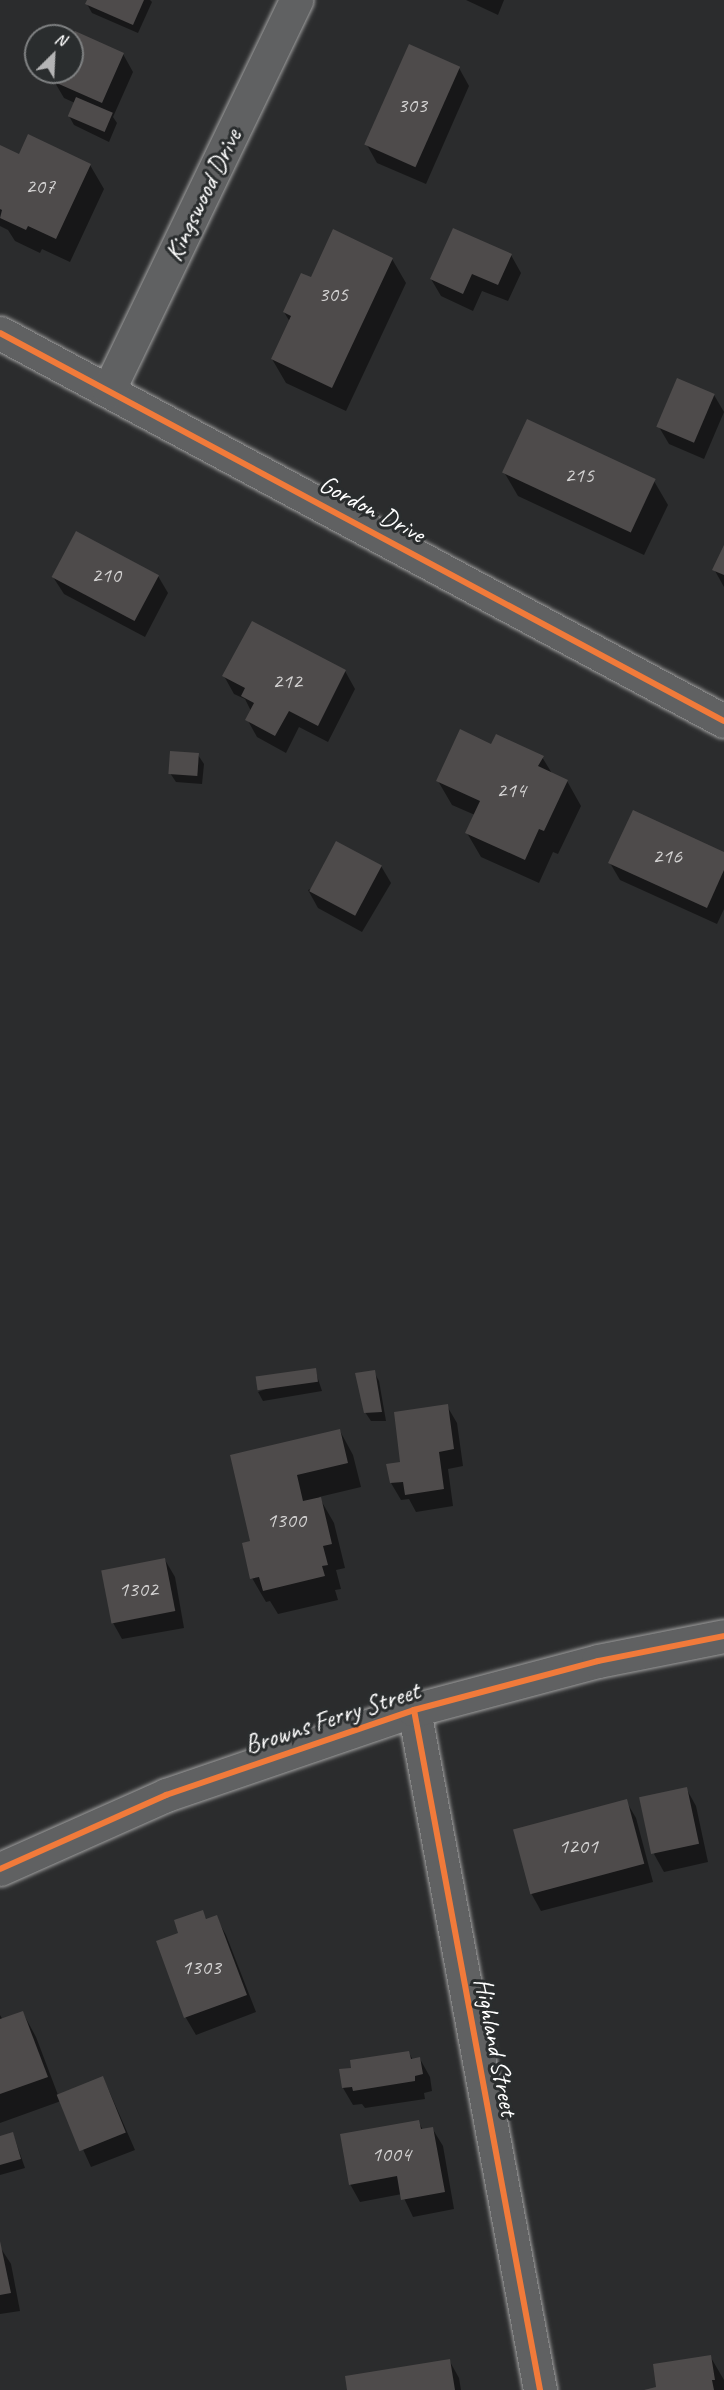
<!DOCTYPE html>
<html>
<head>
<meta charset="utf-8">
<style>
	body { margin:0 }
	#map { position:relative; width:724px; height:2390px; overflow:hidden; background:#2b2c2d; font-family:Caveat,sans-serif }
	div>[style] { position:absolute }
	.shadow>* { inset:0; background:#0007 }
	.building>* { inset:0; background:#4e4b4b; transform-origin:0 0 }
	.roads { filter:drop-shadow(0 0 2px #a0a0a0) drop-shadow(0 0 2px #a0a0a0) }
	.street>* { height:33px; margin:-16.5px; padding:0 16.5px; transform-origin:16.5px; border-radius:16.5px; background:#606162 }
	.secondary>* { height:33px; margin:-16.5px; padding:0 16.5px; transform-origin:16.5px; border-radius:16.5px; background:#606162 }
	.cycleway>* { height:6px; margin:-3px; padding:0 3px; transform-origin:3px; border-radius:3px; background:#f17a3a }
	span { translate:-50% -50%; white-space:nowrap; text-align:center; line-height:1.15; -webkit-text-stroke:6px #2a2d2e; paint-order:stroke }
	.number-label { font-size:22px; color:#d3d2d2 }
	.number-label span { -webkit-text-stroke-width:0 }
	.street-label { font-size:26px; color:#fff }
	.north { position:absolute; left:24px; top:24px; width:60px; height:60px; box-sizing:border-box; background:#2a2d2e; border:2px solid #7f8182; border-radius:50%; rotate:24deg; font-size:16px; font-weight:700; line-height:24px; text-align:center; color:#fff }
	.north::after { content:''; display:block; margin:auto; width:21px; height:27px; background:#b5b5b6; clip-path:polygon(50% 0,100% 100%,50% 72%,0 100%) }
</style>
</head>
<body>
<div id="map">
	<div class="shadow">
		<div style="clip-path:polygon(89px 0,150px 0,152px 2px,138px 33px,92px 13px,87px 4px)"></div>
		<div style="clip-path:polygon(466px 0,504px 0,498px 15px)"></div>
		<div style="clip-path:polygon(72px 41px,123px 54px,133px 72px,113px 117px,117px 123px,109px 142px,74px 125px,69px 116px,75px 103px,64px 98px,54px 81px,58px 72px,72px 72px)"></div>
		<div style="clip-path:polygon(459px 68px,469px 86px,426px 184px,377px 163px,367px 145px)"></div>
		<div style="clip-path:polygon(0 147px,23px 158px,90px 165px,104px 189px,70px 262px,42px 249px,40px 253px,15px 241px,8px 230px,0 226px)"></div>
		<div style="clip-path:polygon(511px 255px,521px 273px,508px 301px,482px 291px,473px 311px,441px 296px,431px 279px)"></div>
		<div style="clip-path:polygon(392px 259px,406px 283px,346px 411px,286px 383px,272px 359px,290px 322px,284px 312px,312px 279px)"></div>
		<div style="clip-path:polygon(714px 395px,724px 412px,704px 459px,669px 444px,659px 427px)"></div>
		<div style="clip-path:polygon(504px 472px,654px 481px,668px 505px,644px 555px,518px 496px)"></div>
		<div style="clip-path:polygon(724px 548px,724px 587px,714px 569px)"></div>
		<div style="clip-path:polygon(158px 576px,168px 593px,145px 637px,64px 594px,53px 577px)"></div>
		<div style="clip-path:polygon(345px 671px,355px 689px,328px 742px,299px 727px,286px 753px,257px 737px,247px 719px,251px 711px,245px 699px,234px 694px,224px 676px)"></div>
		<div style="clip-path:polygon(491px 746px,542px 757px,553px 775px,567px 781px,581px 806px,558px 854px,553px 852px,539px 883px,481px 857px,467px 833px,475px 815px,452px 805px,438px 781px)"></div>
		<div style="clip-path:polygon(198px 755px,204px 764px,202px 784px,176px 782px,170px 773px)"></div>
		<div style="clip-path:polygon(724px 854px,724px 909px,717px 924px,620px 880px,610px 863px)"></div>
		<div style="clip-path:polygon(381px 866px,391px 883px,362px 932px,318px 908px,308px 890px)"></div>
		<div style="clip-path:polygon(315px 1370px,322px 1391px,263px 1401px,258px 1392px)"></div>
		<div style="clip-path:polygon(374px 1372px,379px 1381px,386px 1421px,371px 1421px,365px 1412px)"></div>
		<div style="clip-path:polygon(447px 1406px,457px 1423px,463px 1466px,448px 1469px,453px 1506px,416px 1512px,409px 1499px,401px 1500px,391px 1483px,401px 1463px)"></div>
		<div style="clip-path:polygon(340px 1431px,353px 1455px,361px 1487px,319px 1497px,334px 1523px,345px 1568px,336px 1570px,341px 1589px,335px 1590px,338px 1600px,278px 1614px,270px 1601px,266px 1602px,252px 1578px,252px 1542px,232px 1456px)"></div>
		<div style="clip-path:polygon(165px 1560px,175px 1577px,184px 1628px,122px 1639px,112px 1621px)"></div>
		<div style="clip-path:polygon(686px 1788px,696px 1806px,708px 1862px,664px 1872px,654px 1854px)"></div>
		<div style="clip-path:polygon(626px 1801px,636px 1818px,653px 1882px,541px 1911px,531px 1893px)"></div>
		<div style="clip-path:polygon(202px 1912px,207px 1920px,216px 1917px,226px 1935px,256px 2012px,196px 2035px,186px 2018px,157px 1942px,180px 1934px)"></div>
		<div style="clip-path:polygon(23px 2013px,36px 2037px,58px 2095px,103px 2077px,135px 2150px,91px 2167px,61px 2101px,0 2123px,0 2015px,3px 2020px)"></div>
		<div style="clip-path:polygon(409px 2053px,413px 2060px,420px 2059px,430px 2077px,432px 2091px,424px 2093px,425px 2099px,365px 2108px,362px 2104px,353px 2105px,343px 2088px)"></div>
		<div style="clip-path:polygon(418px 2121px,423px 2130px,432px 2128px,443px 2146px,454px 2209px,413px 2217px,402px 2194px,360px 2202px,350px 2184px)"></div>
		<div style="clip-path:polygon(13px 2134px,25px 2168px,0 2175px,0 2138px)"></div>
		<div style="clip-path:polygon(0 2247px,11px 2264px,20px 2311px,0 2314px)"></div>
		<div style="clip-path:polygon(710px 2356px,724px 2380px,724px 2390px,646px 2390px,658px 2388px)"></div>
		<div style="clip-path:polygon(449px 2360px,459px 2378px,461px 2390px,349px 2390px)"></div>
	</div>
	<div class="building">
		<div style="clip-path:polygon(87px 0,144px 0,133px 25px,85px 4px)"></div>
		<div style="clip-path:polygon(75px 31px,124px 53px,102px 103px,52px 81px,56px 72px,72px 72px,72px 37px)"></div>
		<div style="left:409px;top:44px;width:56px;height:110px;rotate:24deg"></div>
		<div style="left:76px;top:97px;width:40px;height:21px;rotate:23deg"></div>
		<div style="clip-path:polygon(28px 134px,91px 164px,56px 239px,28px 226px,26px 230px,0 218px,2px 210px,0 209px,0 145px,19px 154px)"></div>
		<div style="clip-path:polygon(453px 228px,512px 254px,498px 285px,472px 274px,463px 294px,430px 279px)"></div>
		<div style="clip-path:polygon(333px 229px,393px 258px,332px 388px,271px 359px,291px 316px,283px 312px,301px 273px,311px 277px)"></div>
		<div style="left:677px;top:378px;width:41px;height:53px;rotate:23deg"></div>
		<div style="left:527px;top:419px;width:142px;height:59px;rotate:25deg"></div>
		<div style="left:76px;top:531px;width:94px;height:52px;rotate:28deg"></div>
		<div style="clip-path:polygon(724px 545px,724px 575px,712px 570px)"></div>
		<div style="clip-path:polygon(252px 621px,346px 670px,318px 726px,289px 711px,275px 736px,245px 720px,254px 703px,241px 696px,245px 688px,222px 676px)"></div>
		<div style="clip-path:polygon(460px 729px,491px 744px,496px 734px,544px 756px,538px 766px,568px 780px,544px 831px,539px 829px,525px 860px,465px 833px,480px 801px,436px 781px)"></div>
		<div style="left:170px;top:751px;width:29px;height:23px;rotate:4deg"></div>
		<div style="clip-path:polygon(633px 810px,724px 852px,724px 870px,707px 908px,608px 863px)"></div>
		<div style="left:336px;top:841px;width:52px;height:57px;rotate:28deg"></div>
		<div style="left:316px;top:1368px;width:14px;height:61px;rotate:82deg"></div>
		<div style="clip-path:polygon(375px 1370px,382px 1412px,364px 1413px,355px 1373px)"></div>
		<div style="clip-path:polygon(448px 1404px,454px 1449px,439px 1452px,444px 1489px,405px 1495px,403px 1482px,390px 1483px,386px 1464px,400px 1462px,394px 1412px)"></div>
		<div style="clip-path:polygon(340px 1429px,348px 1463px,297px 1475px,303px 1501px,321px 1497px,332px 1544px,323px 1546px,328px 1565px,322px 1566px,325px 1576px,263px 1591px,259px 1577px,250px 1579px,242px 1543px,250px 1541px,230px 1455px)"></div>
		<div style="left:165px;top:1558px;width:54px;height:65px;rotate:79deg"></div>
		<div style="left:687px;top:1787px;width:58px;height:49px;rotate:78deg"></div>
		<div style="left:627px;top:1799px;width:67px;height:118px;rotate:75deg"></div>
		<div style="clip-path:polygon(203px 1910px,206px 1919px,217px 1915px,247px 1995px,184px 2018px,156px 1941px,178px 1933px,174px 1920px)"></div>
		<div style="clip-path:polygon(23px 2011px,48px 2077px,0 2094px,0 2019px)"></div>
		<div style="clip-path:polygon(409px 2051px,411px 2059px,420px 2057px,423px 2074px,415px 2076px,415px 2081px,353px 2091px,352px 2087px,342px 2088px,339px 2069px,351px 2068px,350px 2060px)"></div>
		<div style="left:103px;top:2076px;width:61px;height:50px;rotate:68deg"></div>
		<div style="clip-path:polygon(419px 2120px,421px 2129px,433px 2127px,445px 2192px,401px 2200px,397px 2176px,349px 2185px,340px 2134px)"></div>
		<div style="clip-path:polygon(13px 2132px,21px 2159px,0 2165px,0 2136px)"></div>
		<div style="clip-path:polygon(0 2241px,11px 2293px,0 2295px)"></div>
		<div style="clip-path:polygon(711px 2355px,715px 2380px,712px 2380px,714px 2390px,644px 2390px,656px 2387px,653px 2364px)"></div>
		<div style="clip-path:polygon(450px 2359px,455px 2390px,347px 2390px,345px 2376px)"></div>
	</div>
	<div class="roads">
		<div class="street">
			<div style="left:0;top:333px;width:821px;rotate:28.19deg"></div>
			<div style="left:109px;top:389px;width:432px;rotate:-64.3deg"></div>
			<div style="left:414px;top:1710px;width:692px;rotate:79.5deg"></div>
		</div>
		<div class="secondary">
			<div style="left:0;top:1869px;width:182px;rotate:-24deg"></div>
			<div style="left:166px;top:1795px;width:262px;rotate:-18.9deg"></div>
			<div style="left:414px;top:1710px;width:190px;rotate:-14.9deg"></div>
			<div style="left:598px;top:1661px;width:128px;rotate:-11.2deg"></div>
		</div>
	</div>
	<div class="cycleway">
		<div style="left:0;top:333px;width:821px;rotate:28.19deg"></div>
		<div style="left:414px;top:1710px;width:692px;rotate:79.5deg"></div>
		<div style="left:0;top:1869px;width:182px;rotate:-24deg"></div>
		<div style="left:166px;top:1795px;width:262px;rotate:-18.9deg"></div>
		<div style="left:414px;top:1710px;width:190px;rotate:-14.9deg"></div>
		<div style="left:598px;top:1661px;width:128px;rotate:-11.2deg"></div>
	</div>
	<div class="number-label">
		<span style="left:412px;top:106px">303</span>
		<span style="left:40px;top:187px">207</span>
		<span style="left:333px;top:295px">305</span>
		<span style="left:579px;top:476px">215</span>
		<span style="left:106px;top:576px">210</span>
		<span style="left:287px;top:682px">212</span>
		<span style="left:511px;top:791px">214</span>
		<span style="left:667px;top:857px">216</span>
		<span style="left:286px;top:1521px">1300</span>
		<span style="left:138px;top:1590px">1302</span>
		<span style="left:578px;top:1847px">1201</span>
		<span style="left:201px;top:1968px">1303</span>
		<span style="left:391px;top:2155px">1004</span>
	</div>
	<div class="street-label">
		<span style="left:203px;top:195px;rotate:-64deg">Kingswood Drive</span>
		<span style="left:372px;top:509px;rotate:28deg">Gordon Drive</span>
		<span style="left:332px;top:1718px;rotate:-18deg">Browns Ferry Street</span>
		<span style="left:496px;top:2047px;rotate:79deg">Highland Street</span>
	</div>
	<div class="north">N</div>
</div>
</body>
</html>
